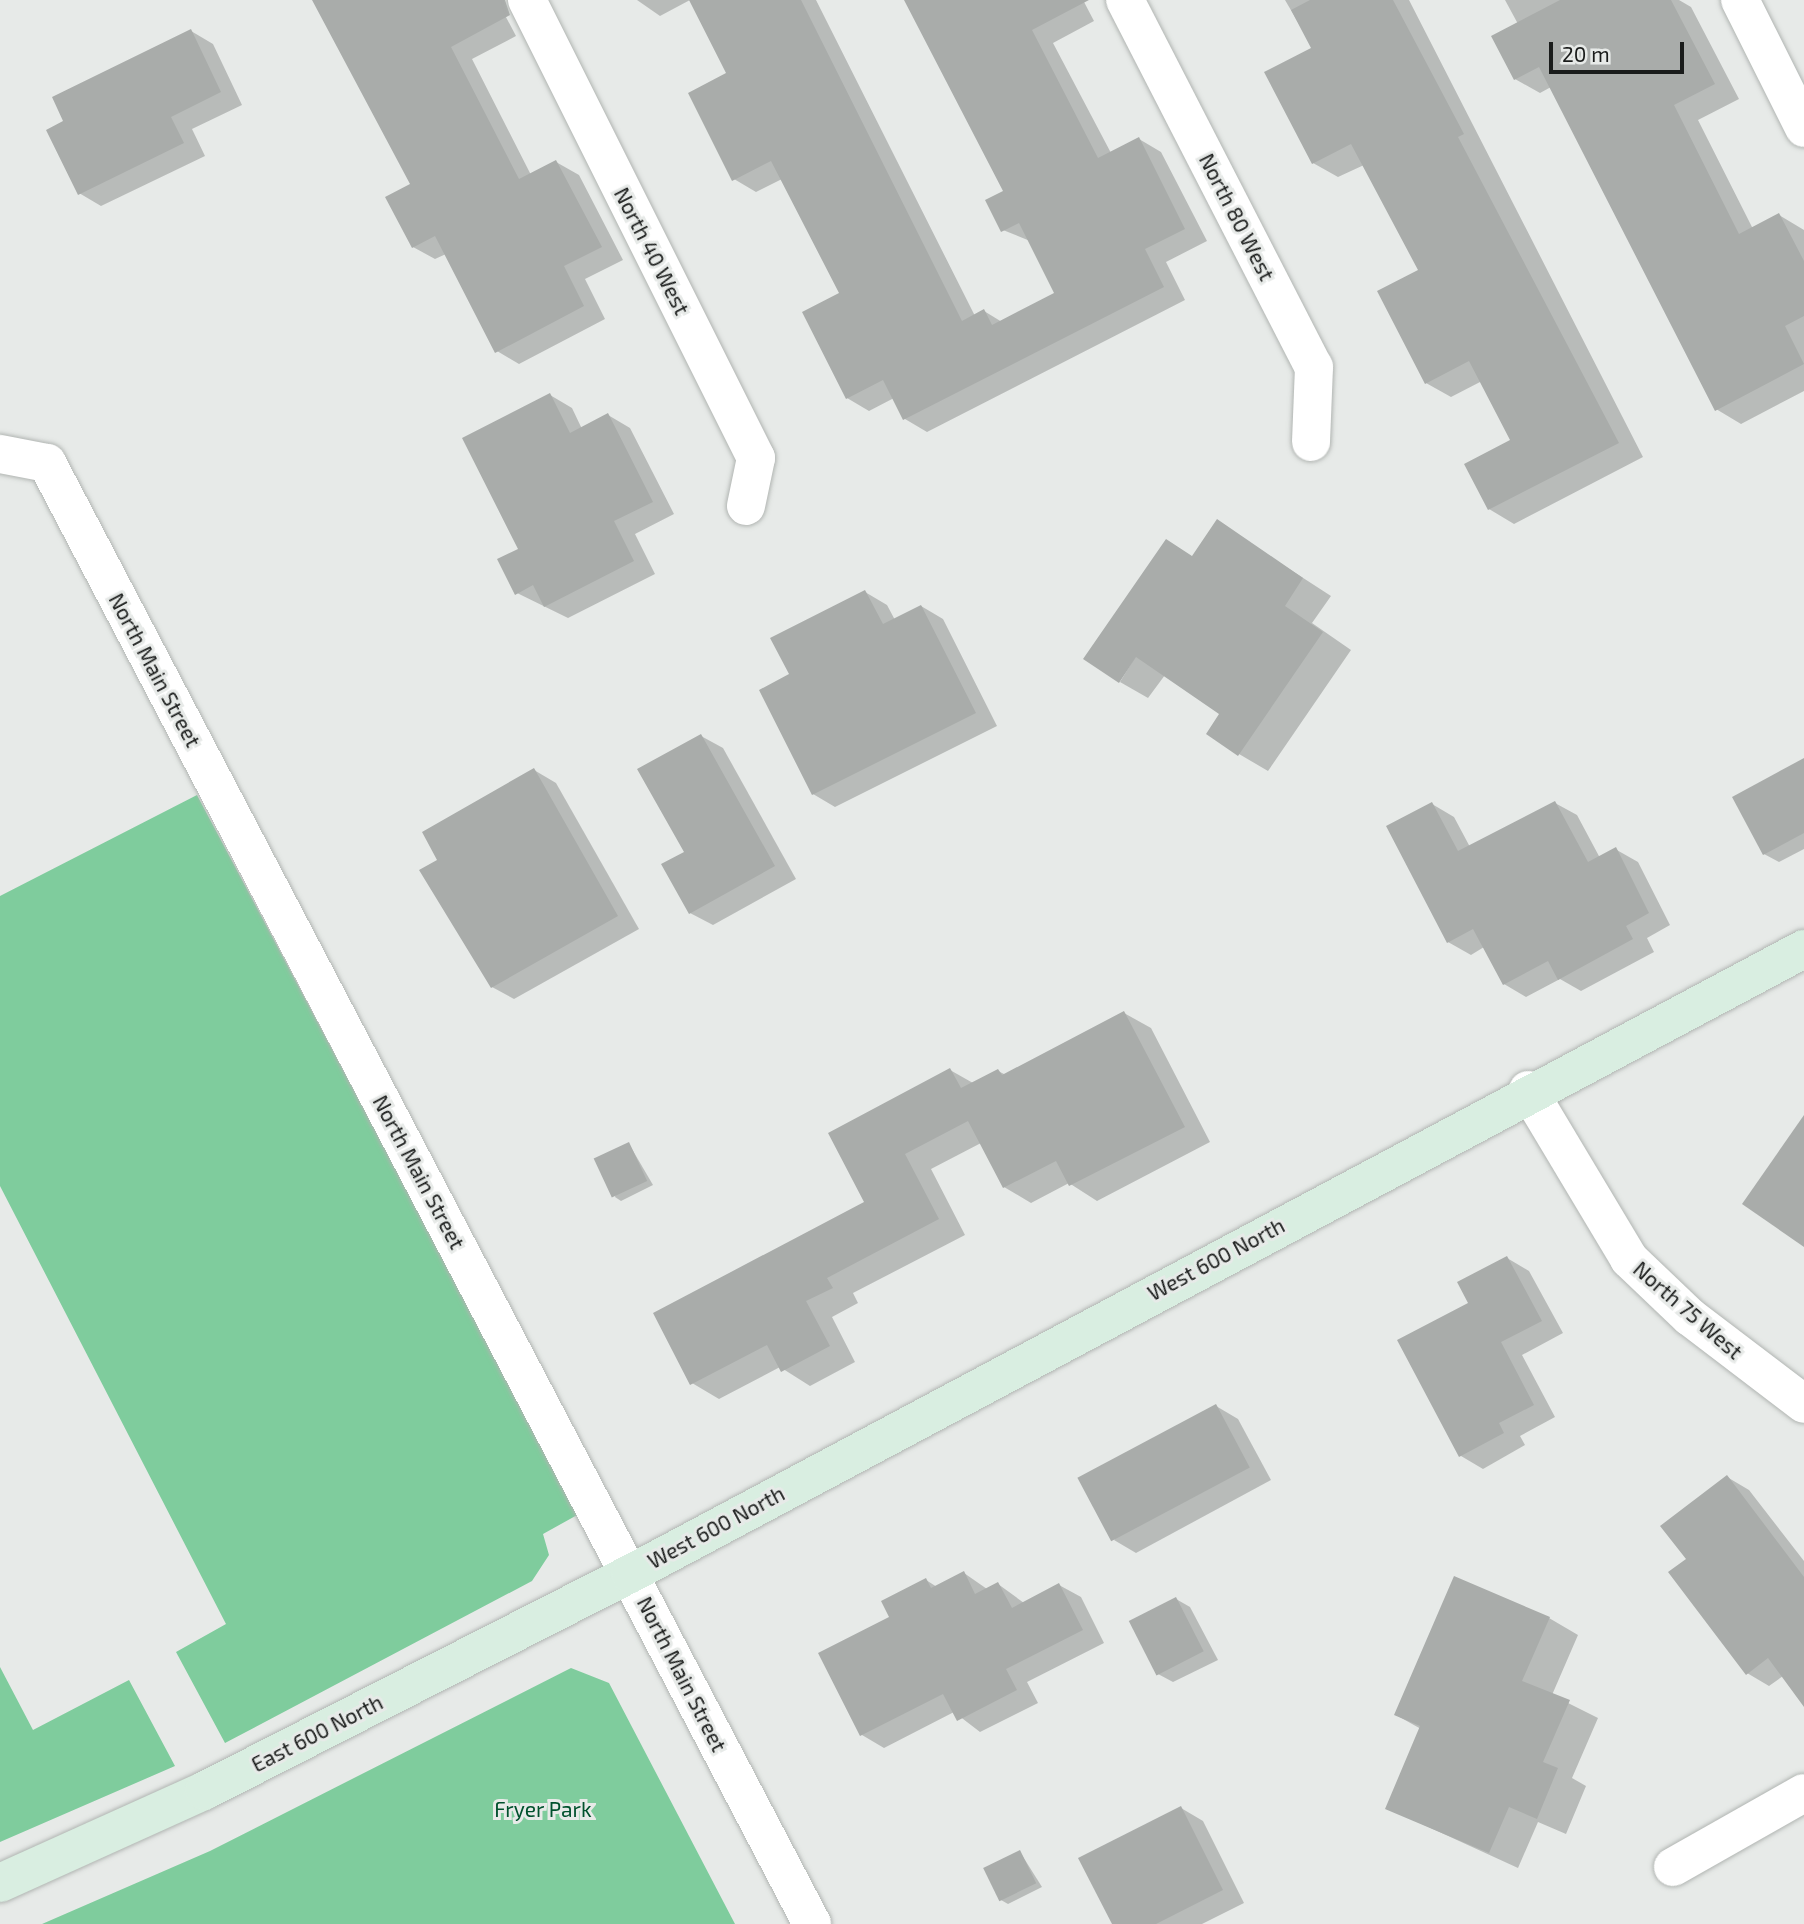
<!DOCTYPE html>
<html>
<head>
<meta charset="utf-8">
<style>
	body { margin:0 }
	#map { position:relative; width:1804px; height:1924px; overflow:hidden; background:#e7eae8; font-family:"Exo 2",sans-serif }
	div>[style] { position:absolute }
	.green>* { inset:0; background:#7fcc9d }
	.shadow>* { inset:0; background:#0003 }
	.building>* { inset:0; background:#a9acaa; transform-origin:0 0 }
	.roads { filter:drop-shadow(0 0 2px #b1b5b2) drop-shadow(0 0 2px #b1b5b2) }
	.street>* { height:38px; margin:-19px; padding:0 19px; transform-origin:19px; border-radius:19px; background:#fff }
	.secondary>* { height:38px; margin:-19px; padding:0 19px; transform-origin:19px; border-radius:19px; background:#d9eee1 }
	span { translate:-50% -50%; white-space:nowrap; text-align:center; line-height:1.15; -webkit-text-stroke:6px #e7eae8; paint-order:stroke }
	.street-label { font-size:21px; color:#1a1c1b }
	.park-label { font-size:21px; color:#00512d }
	.scale { position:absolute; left:1549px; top:42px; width:135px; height:32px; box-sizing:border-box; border:4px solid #1a1c1b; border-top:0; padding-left:9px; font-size:21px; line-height:24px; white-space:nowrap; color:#1a1c1b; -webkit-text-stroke:5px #e7eae8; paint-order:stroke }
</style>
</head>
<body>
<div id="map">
	<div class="green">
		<div style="clip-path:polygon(197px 795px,579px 1514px,543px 1534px,549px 1555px,532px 1581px,225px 1743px,176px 1652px,226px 1624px,0 1186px,0 896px)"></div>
		<div style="clip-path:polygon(0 1667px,33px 1730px,129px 1680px,175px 1766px,0 1842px)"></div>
		<div style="clip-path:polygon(571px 1668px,609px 1683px,735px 1924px,42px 1924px,210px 1851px)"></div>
	</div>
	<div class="shadow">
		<div style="clip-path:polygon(314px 0,497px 0,516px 36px,472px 59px,531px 175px,556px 162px,579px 175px,623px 260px,585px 279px,605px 319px,519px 364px,497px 351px,446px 254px,435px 259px,413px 247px,413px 185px)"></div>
		<div style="clip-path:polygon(637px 0,690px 0,660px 16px)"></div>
		<div style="clip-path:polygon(691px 0,816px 0,975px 316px,984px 311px,1002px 322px,1056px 294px,1030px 241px,1003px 230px,1005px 192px,907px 0,1083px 0,1094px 21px,1053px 43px,1111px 153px,1139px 139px,1161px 152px,1207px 241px,1166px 262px,1185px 300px,927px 432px,905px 419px,894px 398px,869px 411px,847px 398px,841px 294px,782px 179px,756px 192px,734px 179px,729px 74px)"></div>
		<div style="clip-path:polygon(1285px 0,1409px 0,1643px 457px,1514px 524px,1489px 509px,1513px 441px,1482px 381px,1451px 397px,1426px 383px,1420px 270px,1364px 165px,1338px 177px,1313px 163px,1313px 48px)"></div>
		<div style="clip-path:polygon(1505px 0,1679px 0,1691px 7px,1739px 99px,1698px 120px,1753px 229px,1779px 215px,1804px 230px,1804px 391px,1741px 424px,1716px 409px,1551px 87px,1540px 93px,1515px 79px,1518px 24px)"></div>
		<div style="clip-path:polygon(191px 31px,213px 44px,242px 105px,192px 129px,205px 156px,101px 206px,79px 193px)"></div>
		<div style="clip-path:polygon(550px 395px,572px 408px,582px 429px,608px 415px,630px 428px,674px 514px,635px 534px,655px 574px,568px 618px,517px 593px)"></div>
		<div style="clip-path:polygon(1217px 522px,1331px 596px,1312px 623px,1351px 650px,1268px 771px,1239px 754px,1222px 713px,1165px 675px,1148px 698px,1120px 682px)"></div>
		<div style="clip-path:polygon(865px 592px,887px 605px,895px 620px,921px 606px,943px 619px,997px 726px,835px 807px,813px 794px)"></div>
		<div style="clip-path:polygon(701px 736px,723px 748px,796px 879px,713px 925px,690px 913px,686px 852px)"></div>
		<div style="clip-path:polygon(1804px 760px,1804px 849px,1779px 862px,1764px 854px)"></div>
		<div style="clip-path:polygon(534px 770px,556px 783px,639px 929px,514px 999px,492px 987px)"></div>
		<div style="clip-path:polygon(1555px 803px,1577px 815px,1600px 858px,1615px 849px,1638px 862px,1670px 925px,1647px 938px,1654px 952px,1581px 991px,1560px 979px,1526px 997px,1504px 984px,1484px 947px,1471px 955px,1448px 942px,1432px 804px,1454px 817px,1470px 847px)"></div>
		<div style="clip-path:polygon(1124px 1013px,1151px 1028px,1210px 1142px,1097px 1201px,1069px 1183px,1031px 1203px,1004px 1187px,981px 1143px,931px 1169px,965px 1235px,853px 1293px,858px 1303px,832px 1317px,855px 1362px,810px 1386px,780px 1367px,719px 1399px,692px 1383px,866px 1203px,950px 1070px,973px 1083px,998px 1071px,1006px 1075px)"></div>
		<div style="clip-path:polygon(629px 1144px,653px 1185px,621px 1201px,615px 1197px)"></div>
		<div style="clip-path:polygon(1507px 1258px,1529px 1271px,1563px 1333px,1522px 1355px,1555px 1417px,1520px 1436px,1525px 1445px,1483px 1469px,1461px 1456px)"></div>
		<div style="clip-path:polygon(1216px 1406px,1238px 1419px,1271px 1480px,1136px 1553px,1114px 1540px)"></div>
		<div style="clip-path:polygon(1727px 1477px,1749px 1490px,1804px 1561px,1804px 1693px,1783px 1676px,1769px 1686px,1747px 1673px,1688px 1560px)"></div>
		<div style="clip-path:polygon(964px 1573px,987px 1589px,998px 1584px,1024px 1603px,1059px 1585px,1081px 1597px,1104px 1643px,1027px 1682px,1038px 1703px,980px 1732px,954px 1712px,884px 1748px,862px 1735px,892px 1618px,926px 1580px,937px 1587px)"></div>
		<div style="clip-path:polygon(1176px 1599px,1190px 1607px,1218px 1660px,1173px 1682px,1158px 1674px)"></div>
		<div style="clip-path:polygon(1549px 1618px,1578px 1635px,1552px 1695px,1598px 1718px,1572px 1778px,1586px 1786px,1566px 1834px,1538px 1822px,1518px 1868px,1387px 1808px,1421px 1729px,1396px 1715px)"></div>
		<div style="clip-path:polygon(1181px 1808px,1203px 1821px,1244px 1903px,1202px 1924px,1114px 1924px)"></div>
		<div style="clip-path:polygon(1020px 1852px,1042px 1887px,1008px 1904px,1001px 1900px)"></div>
	</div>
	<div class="building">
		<div style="clip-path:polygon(312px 0,505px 0,510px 15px,451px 47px,519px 179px,556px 160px,602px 247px,564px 266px,584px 306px,495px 353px,435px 236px,412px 248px,385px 197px,410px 184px)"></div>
		<div style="clip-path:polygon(689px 0,801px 0,962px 321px,984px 309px,992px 325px,1054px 293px,1019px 223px,1001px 232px,985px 200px,1003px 191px,904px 0,1089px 0,1032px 30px,1098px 158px,1139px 137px,1185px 229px,1145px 249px,1164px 287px,903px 420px,883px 380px,846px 399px,802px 312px,839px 293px,771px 161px,732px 181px,688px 93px,726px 73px)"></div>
		<div style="clip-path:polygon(1310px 0,1393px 0,1464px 134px,1458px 137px,1619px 443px,1488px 510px,1464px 464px,1510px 440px,1469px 361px,1425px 384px,1377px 291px,1418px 270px,1351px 144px,1312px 164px,1264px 72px,1311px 48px,1291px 10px)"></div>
		<div style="clip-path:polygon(1560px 0,1671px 0,1715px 84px,1674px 105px,1739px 234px,1779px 213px,1804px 261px,1804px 316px,1785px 326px,1804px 364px,1715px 411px,1539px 67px,1514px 80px,1491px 36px)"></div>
		<div style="clip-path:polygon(191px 29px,221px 92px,171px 117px,184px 143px,78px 195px,46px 130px,63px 121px,52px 97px)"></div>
		<div style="clip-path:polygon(550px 393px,570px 433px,608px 413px,653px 502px,614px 521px,634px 561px,544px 607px,533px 585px,515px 595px,497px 559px,518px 549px,462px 438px)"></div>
		<div style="clip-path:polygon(1217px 519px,1303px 578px,1285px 606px,1323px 632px,1238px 756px,1206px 734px,1219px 714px,1136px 657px,1119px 683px,1083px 659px,1166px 539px,1192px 556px)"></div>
		<div style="clip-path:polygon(865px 590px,883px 624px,921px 605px,976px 713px,812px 795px,759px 690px,789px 674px,770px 638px)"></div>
		<div style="clip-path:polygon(701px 734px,775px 866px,689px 914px,661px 864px,684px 852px,637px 769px)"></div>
		<div style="clip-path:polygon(1804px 758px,1804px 833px,1763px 855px,1732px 797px)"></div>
		<div style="clip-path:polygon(534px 768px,618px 916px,491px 988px,419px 870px,437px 860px,422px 832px)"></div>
		<div style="clip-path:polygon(1555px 801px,1588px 862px,1616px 847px,1649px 913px,1626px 926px,1633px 939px,1558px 980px,1548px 961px,1503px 985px,1473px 929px,1447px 943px,1386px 826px,1432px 802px,1458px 851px)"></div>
		<div style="clip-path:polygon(1124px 1011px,1185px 1127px,1069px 1186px,1056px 1161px,1003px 1188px,968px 1121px,905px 1154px,939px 1219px,827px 1278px,833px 1288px,806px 1301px,830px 1346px,781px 1372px,767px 1345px,690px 1385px,653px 1313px,864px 1202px,828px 1133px,950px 1068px,961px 1088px,998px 1069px,1002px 1075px)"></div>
		<div style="clip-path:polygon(1804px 1115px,1804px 1247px,1742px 1204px)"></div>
		<div style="left:629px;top:1142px;width:43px;height:39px;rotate:65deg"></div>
		<div style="clip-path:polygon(1507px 1256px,1542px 1321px,1501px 1342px,1534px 1405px,1499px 1423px,1504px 1433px,1459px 1457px,1397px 1340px,1468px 1303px,1457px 1282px)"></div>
		<div style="left:1216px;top:1404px;width:72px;height:157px;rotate:62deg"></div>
		<div style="clip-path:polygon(1727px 1475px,1804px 1577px,1804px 1707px,1768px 1658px,1746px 1675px,1668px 1572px,1686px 1559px,1660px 1526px)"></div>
		<div style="clip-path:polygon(964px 1571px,975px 1594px,998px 1582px,1012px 1608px,1059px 1583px,1083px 1630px,1006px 1669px,1017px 1690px,957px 1721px,943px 1694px,860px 1736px,818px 1653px,889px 1617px,881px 1601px,926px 1578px,931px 1588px)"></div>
		<div style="clip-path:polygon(1454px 1576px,1550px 1617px,1522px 1681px,1570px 1700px,1543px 1762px,1558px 1768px,1537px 1819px,1509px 1807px,1489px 1853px,1385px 1809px,1420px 1726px,1394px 1715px)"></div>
		<div style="left:1176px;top:1597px;width:61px;height:53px;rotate:63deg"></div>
		<div style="clip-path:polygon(1181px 1806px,1223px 1890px,1156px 1924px,1112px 1924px,1078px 1858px)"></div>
		<div style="left:1020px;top:1850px;width:37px;height:41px;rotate:64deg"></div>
	</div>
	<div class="roads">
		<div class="street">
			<div style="left:527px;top:0;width:512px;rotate:63.43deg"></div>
			<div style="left:756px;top:458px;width:49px;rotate:101.8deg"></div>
			<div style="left:1125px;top:0;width:413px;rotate:62.8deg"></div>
			<div style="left:1314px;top:367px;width:75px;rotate:92.3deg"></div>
			<div style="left:1740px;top:0;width:143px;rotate:63.4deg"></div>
			<div style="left:0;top:454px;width:48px;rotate:10.8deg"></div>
			<div style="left:47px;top:463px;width:1649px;rotate:62.36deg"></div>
			<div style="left:1528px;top:1090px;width:197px;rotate:59.1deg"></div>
			<div style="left:1629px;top:1259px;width:84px;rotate:43.6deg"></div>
			<div style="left:1690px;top:1317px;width:143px;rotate:37.3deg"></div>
			<div style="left:1673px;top:1867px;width:150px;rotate:-29.5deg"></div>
		</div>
		<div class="secondary">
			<div style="left:0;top:1883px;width:224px;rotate:-24.3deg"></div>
			<div style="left:204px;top:1791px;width:478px;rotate:-27deg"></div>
			<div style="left:630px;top:1574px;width:1330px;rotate:-28.03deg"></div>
		</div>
	</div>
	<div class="street-label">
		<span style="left:1237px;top:217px;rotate:63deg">North 80 West</span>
		<span style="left:652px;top:251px;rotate:63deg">North 40 West</span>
		<span style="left:155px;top:670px;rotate:62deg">North Main Street</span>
		<span style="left:419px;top:1172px;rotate:62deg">North Main Street</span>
		<span style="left:1216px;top:1259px;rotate:-28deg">West 600 North</span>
		<span style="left:1688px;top:1310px;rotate:41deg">North 75 West</span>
		<span style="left:716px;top:1527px;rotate:-28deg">West 600 North</span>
		<span style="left:682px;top:1674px;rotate:63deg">North Main Street</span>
		<span style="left:317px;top:1733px;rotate:-27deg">East 600 North</span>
	</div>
	<div class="park-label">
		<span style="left:543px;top:1809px">Fryer Park</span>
	</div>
	<div class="scale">20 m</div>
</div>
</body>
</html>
